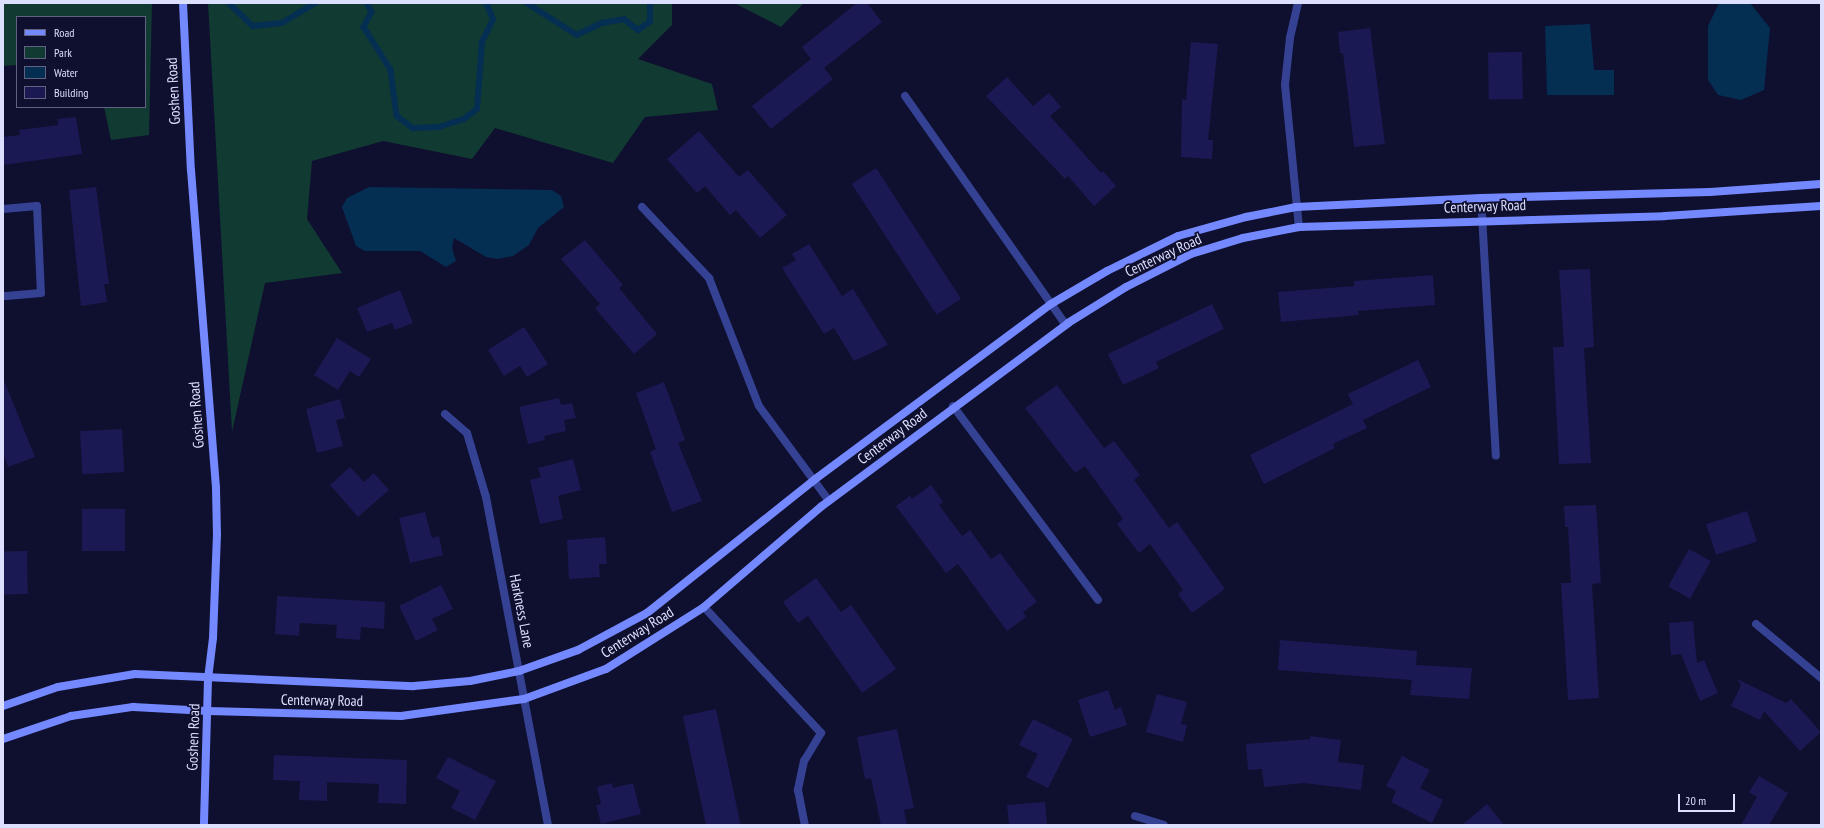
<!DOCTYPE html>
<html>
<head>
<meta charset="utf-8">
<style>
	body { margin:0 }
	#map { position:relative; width:1824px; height:828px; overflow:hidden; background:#0f0f2f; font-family:"PT Sans Narrow",sans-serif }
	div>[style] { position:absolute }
	.green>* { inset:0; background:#113a32 }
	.water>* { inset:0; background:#052e53 }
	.stream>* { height:5.5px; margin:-2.75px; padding:0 2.75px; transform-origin:2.75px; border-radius:2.75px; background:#052e53 }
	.building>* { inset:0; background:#1b1953; transform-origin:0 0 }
	.street>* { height:8px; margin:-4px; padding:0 4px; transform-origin:4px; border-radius:4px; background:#354293 }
	.secondary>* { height:8px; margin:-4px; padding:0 4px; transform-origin:4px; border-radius:4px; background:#7488ff }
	span { translate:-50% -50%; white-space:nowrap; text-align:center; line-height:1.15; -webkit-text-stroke:3.5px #0f0f2f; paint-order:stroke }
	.street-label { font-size:15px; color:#dddfff }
	.frame { position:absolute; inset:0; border:4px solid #dddfff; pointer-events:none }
	.legend { position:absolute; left:16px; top:16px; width:130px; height:92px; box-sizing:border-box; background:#0f0f2f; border:1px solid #616282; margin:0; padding:5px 7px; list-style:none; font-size:12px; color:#dddfff }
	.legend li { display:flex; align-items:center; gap:8px; height:20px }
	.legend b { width:20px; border:1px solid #616282 }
	.scale { position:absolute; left:1678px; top:794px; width:57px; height:18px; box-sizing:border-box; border:2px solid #dddfff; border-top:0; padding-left:5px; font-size:12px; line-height:14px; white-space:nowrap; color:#dddfff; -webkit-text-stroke:3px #0f0f2f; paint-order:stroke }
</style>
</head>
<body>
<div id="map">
	<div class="green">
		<div style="clip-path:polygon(3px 3px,152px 3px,149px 135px,111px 140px,104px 107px,145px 107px,145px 17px,17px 17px,17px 65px,3px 66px)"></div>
		<div style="clip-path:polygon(208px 3px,672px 3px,672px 25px,638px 59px,712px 84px,718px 110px,645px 117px,613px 163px,495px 128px,472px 159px,383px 141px,312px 161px,307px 219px,342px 273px,265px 283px,232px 432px)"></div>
		<div style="clip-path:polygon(734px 3px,804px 3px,781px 27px)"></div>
	</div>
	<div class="water">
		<div style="clip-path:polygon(1719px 3px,1750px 3px,1770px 28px,1764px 90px,1741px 100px,1718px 95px,1708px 80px,1708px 26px)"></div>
		<div style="clip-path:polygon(1590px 24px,1594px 70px,1614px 70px,1614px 95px,1547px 95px,1545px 26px)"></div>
		<div style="clip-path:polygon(369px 187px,552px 190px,561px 196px,564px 207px,538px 228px,529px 245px,513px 256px,498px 259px,486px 257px,454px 238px,452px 248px,456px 261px,446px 267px,420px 251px,365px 251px,356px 246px,342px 207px,347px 198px)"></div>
	</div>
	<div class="stream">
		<div style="left:229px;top:3px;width:33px;rotate:44deg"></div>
		<div style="left:253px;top:26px;width:29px;rotate:-6deg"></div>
		<div style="left:282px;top:23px;width:39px;rotate:-31deg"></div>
		<div style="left:367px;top:3px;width:10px;rotate:61deg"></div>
		<div style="left:372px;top:12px;width:17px;rotate:118deg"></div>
		<div style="left:364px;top:27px;width:51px;rotate:57.9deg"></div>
		<div style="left:391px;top:70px;width:46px;rotate:82.6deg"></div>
		<div style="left:397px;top:116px;width:20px;rotate:37deg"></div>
		<div style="left:413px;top:128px;width:26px;rotate:-2deg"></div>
		<div style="left:439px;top:127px;width:26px;rotate:-18deg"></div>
		<div style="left:464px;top:119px;width:16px;rotate:-38deg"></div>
		<div style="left:477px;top:109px;width:67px;rotate:-85.7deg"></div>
		<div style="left:482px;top:42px;width:25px;rotate:-64deg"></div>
		<div style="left:493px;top:19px;width:17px;rotate:-114deg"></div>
		<div style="left:527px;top:3px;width:59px;rotate:32.6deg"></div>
		<div style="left:577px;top:35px;width:28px;rotate:-26deg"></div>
		<div style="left:602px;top:23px;width:22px;rotate:-10deg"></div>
		<div style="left:624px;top:19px;width:18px;rotate:38deg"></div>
		<div style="left:638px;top:30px;width:14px;rotate:-34deg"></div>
		<div style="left:650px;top:22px;width:19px;rotate:-90deg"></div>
	</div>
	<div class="building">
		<div style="clip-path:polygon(857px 3px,867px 3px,882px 22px,824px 68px,833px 79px,771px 129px,752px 106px,811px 59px,802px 47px)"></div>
		<div style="clip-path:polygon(1370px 28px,1385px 144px,1354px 147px,1343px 53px,1340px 53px,1338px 32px)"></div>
		<div style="clip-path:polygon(1191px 42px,1218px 44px,1208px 140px,1213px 140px,1212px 159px,1181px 157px,1182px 99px,1186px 100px)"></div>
		<div style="left:1522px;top:52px;width:47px;height:34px;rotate:89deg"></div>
		<div style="clip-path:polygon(1007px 77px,1033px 106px,1049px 93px,1061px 107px,1050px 116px,1101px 173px,1103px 171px,1116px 186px,1094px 206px,1068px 176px,1065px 179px,986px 96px)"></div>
		<div style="clip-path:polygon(76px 117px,82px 154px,3px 165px,3px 137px,20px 135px,19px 130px,58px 125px,58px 119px)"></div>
		<div style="clip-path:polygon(699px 131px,739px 177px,748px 170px,787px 215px,760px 238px,736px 210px,730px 215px,705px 186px,697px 193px,667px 159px)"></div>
		<div style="left:876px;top:168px;width:156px;height:29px;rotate:57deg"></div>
		<div style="clip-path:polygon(96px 187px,109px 284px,104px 284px,107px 302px,81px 306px,69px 190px)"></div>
		<div style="clip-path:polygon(585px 240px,623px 285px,619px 288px,657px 334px,634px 354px,595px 308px,600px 304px,561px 259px)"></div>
		<div style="clip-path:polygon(809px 244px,842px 296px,853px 289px,888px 345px,854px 361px,834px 328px,824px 334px,782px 268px,796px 260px,792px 254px)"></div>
		<div style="clip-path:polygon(1590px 269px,1594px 347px,1584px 348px,1591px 463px,1559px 464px,1553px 347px,1564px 347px,1559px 270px)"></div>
		<div style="clip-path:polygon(1433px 275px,1435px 305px,1358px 311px,1359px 315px,1281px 322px,1278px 292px,1354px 286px,1354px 281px)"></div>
		<div style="clip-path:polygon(400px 290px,413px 323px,395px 330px,392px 323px,367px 332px,357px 308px)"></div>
		<div style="clip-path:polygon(1212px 304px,1224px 329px,1156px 362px,1159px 368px,1123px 385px,1108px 354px)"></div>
		<div style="clip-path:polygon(524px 327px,548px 364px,527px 377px,520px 366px,504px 376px,488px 350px)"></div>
		<div style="clip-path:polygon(337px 338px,371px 359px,359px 377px,350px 371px,338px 390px,314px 375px)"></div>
		<div style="clip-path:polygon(1418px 360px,1431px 387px,1363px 420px,1367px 428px,1333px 444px,1335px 448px,1264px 484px,1250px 455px,1353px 404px,1348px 394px)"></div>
		<div style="clip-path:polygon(3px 378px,35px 457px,8px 467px,3px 453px)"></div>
		<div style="clip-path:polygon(664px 382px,685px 440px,678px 443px,702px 501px,672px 512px,650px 452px,656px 449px,636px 393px)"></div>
		<div style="clip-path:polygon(1057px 385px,1104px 448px,1114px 441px,1140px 475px,1134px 480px,1169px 528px,1177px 522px,1225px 589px,1192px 613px,1178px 594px,1183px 590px,1150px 544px,1139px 553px,1117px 524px,1123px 519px,1085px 466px,1075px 473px,1025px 408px)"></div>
		<div style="clip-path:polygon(559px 398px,561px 405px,572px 403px,576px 418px,564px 420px,566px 431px,544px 436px,545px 440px,528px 444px,519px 407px)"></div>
		<div style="clip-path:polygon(340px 399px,345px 418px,336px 420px,343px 446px,317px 453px,306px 409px)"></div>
		<div style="left:122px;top:429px;width:43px;height:42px;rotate:87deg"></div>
		<div style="clip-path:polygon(573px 459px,581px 490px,558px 496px,563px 519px,540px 524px,530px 480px,541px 477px,538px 468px)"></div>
		<div style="clip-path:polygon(350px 467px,364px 482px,374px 473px,389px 490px,358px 517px,330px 485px)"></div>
		<div style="clip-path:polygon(931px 485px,943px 502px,939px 505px,962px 536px,970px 530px,991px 559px,1000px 553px,1037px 602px,1023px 612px,1026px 617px,1007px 631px,958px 564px,946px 573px,896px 506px,910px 496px,912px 499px)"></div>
		<div style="clip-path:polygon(1596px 505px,1601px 583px,1592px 584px,1599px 698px,1568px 700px,1561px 583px,1571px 583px,1568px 527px,1565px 527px,1564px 506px)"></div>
		<div style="left:82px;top:509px;width:43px;height:42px"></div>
		<div style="left:1747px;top:511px;width:32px;height:43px;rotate:72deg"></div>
		<div style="clip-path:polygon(425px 512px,432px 538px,439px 536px,443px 555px,410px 563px,399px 518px)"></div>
		<div style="clip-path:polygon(605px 537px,607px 564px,599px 564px,600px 577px,569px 579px,567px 540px)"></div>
		<div style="left:1689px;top:549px;width:25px;height:43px;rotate:29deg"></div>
		<div style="left:27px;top:551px;width:43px;height:24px;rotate:89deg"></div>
		<div style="clip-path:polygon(816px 578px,841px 612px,851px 605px,896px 669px,862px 693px,808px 616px,798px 623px,783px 602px)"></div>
		<div style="clip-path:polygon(441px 585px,453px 609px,432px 619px,438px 630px,416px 641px,399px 606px)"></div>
		<div style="clip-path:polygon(277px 596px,385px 602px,384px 629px,361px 627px,360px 640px,336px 638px,337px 625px,300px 623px,299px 636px,275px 634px)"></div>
		<div style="clip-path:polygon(1693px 621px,1697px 663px,1704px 660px,1718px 693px,1700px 701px,1681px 654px,1671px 655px,1669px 623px)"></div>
		<div style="clip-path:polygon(1280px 640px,1417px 651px,1416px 665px,1472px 668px,1469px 699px,1410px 695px,1412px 680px,1278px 670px)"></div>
		<div style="clip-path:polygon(1737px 679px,1786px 703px,1791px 699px,1821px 732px,1800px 751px,1764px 711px,1760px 720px,1731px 706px,1741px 685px)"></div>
		<div style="clip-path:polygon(1108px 690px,1115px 710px,1121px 707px,1127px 725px,1090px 737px,1078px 700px)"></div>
		<div style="clip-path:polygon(1157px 694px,1187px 702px,1181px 724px,1187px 725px,1183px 742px,1146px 732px)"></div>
		<div style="left:716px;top:709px;width:119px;height:34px;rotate:78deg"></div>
		<div style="clip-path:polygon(1033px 719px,1073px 739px,1048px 788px,1026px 777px,1038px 754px,1019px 745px)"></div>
		<div style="clip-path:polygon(897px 729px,914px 808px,904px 810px,907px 825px,881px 825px,871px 778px,865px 779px,857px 737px)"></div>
		<div style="clip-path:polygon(1310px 736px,1341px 740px,1338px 762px,1364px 765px,1361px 790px,1304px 783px,1264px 787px,1262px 769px,1248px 770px,1246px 744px,1310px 739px)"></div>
		<div style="clip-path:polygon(274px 755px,407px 760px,406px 804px,378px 803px,379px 784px,327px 782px,327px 801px,299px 800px,300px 781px,273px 780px)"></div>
		<div style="clip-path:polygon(1402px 756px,1430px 770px,1420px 788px,1443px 800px,1432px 823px,1391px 802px,1396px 791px,1386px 786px)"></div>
		<div style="clip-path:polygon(448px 757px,496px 781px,475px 820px,451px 808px,460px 791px,436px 778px)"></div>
		<div style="clip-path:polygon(1759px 776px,1788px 793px,1769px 825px,1741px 825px,1757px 797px,1749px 792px)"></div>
		<div style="clip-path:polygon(612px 783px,613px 788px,633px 783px,641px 814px,601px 824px,596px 805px,601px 804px,597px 787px)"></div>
		<div style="clip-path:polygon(1045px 802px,1047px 825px,1009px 825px,1007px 805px)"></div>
		<div style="clip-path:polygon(1487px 804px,1504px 825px,1462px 825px)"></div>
	</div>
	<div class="street">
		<div style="left:1298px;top:3px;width:36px;rotate:103deg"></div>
		<div style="left:1290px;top:38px;width:47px;rotate:96.1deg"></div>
		<div style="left:1285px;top:85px;width:143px;rotate:84.4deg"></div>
		<div style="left:905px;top:96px;width:280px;rotate:54.9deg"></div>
		<div style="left:1481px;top:198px;width:258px;rotate:86.7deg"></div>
		<div style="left:642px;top:207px;width:98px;rotate:46.7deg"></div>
		<div style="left:709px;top:278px;width:137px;rotate:68.7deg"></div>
		<div style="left:759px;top:406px;width:118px;rotate:53.6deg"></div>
		<div style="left:3px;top:209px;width:34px;rotate:-5deg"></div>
		<div style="left:37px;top:206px;width:87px;rotate:87.4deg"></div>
		<div style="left:41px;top:293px;width:38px;rotate:175deg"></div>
		<div style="left:953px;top:406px;width:242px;rotate:53.2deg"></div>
		<div style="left:445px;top:414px;width:29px;rotate:41deg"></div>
		<div style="left:467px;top:433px;width:67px;rotate:73.5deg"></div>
		<div style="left:486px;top:497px;width:334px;rotate:79.3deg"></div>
		<div style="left:704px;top:607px;width:172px;rotate:47.1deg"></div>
		<div style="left:821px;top:733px;width:33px;rotate:121deg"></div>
		<div style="left:804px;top:761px;width:30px;rotate:102deg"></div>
		<div style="left:798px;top:790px;width:36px;rotate:79deg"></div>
		<div style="left:1756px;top:624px;width:85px;rotate:39.7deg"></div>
		<div style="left:1135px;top:816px;width:30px;rotate:17deg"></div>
	</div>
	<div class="secondary">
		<div style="left:183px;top:3px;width:167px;rotate:87.3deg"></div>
		<div style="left:191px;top:170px;width:319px;rotate:85.5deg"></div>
		<div style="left:216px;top:488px;width:46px;rotate:88.8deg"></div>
		<div style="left:217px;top:534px;width:104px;rotate:92.2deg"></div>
		<div style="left:213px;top:638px;width:41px;rotate:97deg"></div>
		<div style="left:208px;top:679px;width:146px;rotate:91.6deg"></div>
		<div style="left:3px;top:706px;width:58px;rotate:-19.1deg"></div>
		<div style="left:58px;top:687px;width:78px;rotate:-9.6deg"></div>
		<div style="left:135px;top:674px;width:279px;rotate:2.5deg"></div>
		<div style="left:414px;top:686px;width:56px;rotate:-5.1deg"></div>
		<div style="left:470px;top:681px;width:50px;rotate:-11.5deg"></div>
		<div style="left:519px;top:671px;width:63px;rotate:-19.6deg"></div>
		<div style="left:578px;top:650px;width:78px;rotate:-28.2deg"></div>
		<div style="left:647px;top:613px;width:213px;rotate:-38.5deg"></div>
		<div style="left:814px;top:480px;width:295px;rotate:-36.6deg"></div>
		<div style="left:1051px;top:304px;width:65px;rotate:-30.5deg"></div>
		<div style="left:1107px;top:271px;width:79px;rotate:-26.2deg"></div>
		<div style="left:1178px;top:236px;width:71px;rotate:-15.6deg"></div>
		<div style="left:1246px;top:217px;width:51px;rotate:-11.3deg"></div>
		<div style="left:1296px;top:207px;width:185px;rotate:-2.8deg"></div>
		<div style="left:1481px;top:198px;width:229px;rotate:-1.5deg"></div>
		<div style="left:1710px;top:192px;width:111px;rotate:-4.1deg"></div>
		<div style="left:3px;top:739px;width:72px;rotate:-18.7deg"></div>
		<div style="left:71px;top:716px;width:63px;rotate:-8.3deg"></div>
		<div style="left:133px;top:707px;width:75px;rotate:3.1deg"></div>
		<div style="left:208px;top:711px;width:193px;rotate:1.5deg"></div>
		<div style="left:401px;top:716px;width:124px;rotate:-7.9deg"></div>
		<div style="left:524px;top:699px;width:87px;rotate:-20.1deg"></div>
		<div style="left:606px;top:669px;width:116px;rotate:-32.3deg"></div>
		<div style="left:704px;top:607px;width:155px;rotate:-40.6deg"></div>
		<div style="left:822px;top:506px;width:307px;rotate:-36.6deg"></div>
		<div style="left:1068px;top:323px;width:68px;rotate:-31.8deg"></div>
		<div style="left:1126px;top:287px;width:73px;rotate:-26.9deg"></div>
		<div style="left:1191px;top:254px;width:54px;rotate:-17.1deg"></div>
		<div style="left:1243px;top:238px;width:57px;rotate:-11.1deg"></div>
		<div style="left:1299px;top:227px;width:366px;rotate:-1.7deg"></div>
		<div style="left:1665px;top:216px;width:156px;rotate:-3.7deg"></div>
	</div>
	<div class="street-label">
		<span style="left:173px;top:91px;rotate:-93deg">Goshen Road</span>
		<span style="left:1485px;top:206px;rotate:-2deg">Centerway Road</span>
		<span style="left:1163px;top:255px;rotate:-25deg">Centerway Road</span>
		<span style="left:196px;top:415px;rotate:-94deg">Goshen Road</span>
		<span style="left:892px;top:436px;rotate:-37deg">Centerway Road</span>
		<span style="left:522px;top:611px;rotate:79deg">Harkness Lane</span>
		<span style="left:637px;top:632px;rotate:-32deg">Centerway Road</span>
		<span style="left:322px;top:700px;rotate:1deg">Centerway Road</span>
		<span style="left:193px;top:737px;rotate:-88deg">Goshen Road</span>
	</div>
	<div class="frame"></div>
	<ul class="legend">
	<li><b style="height:5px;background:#7488ff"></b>Road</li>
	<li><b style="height:11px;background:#113a32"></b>Park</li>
	<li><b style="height:11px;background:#052e53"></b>Water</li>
	<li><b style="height:11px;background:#1b1953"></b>Building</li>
	</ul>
	<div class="scale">20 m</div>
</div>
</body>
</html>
